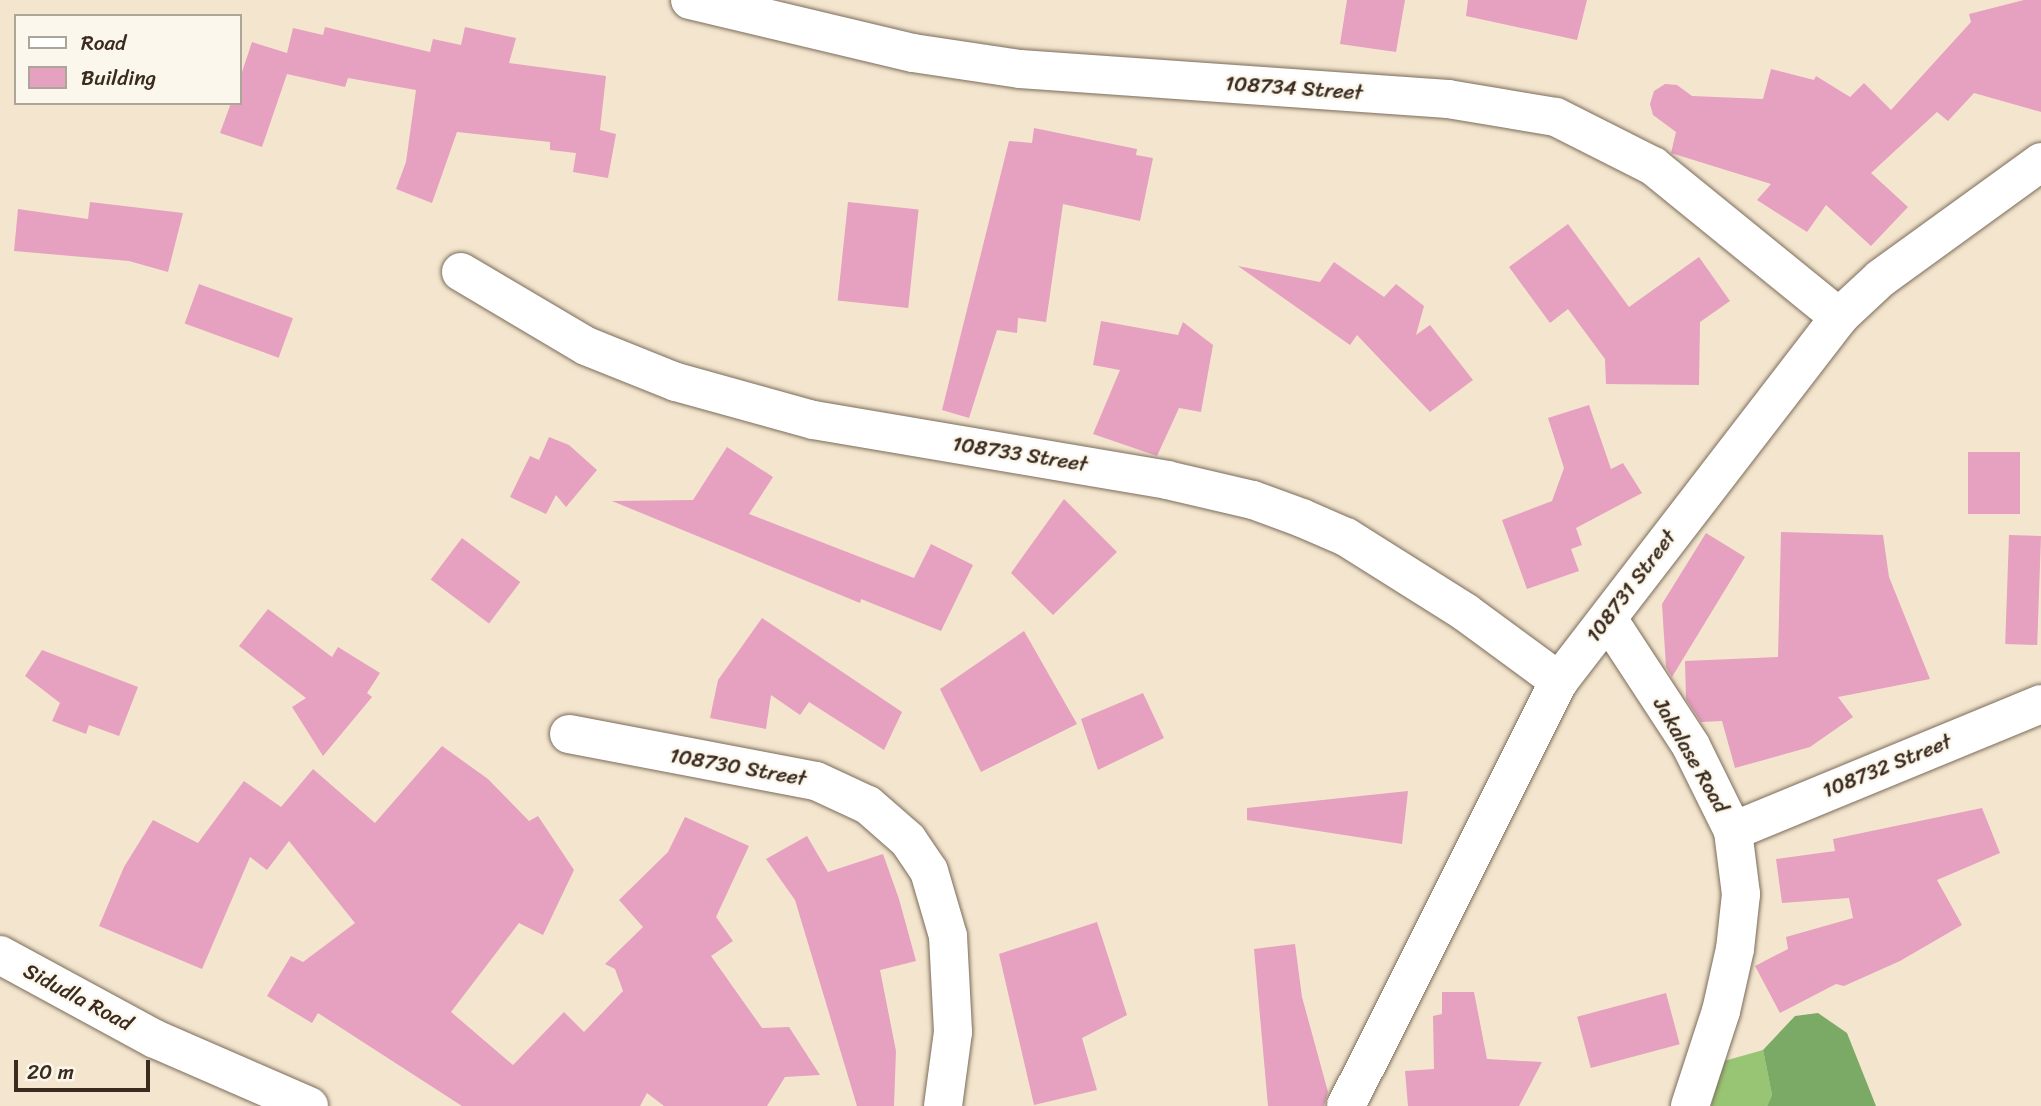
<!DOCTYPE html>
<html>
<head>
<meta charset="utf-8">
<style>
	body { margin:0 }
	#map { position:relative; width:2041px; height:1106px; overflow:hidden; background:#f4e6ce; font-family:Sriracha,sans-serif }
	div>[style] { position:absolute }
	.green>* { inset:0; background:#98c573 }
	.forest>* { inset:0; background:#7aaa65 }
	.building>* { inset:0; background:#e6a0c0; transform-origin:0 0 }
	.roads { filter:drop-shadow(0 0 2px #7c6c5c) drop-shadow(0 0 2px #7c6c5c) }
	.street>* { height:38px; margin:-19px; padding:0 19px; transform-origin:19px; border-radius:19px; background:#fff }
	span { translate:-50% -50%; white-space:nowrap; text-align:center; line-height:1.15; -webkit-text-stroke:5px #fbf7ec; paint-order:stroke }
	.street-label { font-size:21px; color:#3b2a1e }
	.legend { position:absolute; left:14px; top:14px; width:228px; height:91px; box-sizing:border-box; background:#fbf7ec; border:2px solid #aea59a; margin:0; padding:9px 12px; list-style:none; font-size:21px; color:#3b2a1e }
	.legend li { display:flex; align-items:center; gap:14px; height:35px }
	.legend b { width:35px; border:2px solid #aea59a }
	.scale { position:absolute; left:14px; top:1060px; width:136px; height:32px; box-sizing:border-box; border:4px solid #3b2a1e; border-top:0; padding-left:9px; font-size:21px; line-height:24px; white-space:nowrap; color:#3b2a1e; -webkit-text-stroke:5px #fbf7ec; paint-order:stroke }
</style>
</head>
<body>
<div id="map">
	<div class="green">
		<div style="clip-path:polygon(1763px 1050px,1772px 1095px,1767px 1106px,1711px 1106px,1724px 1061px)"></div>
	</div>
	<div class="forest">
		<div style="clip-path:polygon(1818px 1013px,1847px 1033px,1876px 1106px,1767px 1106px,1772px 1095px,1763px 1050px,1795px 1016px)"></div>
	</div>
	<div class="building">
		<div style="clip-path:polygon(1347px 0,1405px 0,1396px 52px,1340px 44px)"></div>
		<div style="clip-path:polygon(1468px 0,1587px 0,1577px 40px,1466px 16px)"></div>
		<div style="clip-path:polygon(2024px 0,2041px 0,2041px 112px,1974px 93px,1948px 121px,1937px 112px,1871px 173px,1908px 207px,1871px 246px,1826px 205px,1807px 232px,1757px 200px,1771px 184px,1671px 153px,1676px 132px,1653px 115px,1650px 104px,1654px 91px,1665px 84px,1677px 85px,1692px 96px,1763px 99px,1771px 69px,1814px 80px,1816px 76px,1850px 97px,1864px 83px,1891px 110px,1971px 22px,1969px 14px)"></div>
		<div style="clip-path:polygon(325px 27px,430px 52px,433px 39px,461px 45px,465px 27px,516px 38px,509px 63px,606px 76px,600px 130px,616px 134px,608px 178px,573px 172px,576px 153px,550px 150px,550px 142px,457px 132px,432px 203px,396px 189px,406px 162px,416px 90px,348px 78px,345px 87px,287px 74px,262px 147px,220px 133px,231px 103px,240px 103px,240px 78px,252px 42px,287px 53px,293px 28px,323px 35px)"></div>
		<div style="clip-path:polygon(1034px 128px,1137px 149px,1136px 155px,1153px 158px,1140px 221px,1063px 204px,1046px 322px,1018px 318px,1017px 333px,997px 330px,969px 418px,942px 410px,1009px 141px,1032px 143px)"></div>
		<div style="clip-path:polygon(90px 202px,183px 213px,168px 272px,129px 261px,14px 251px,18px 209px,88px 219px)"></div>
		<div style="left:848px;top:202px;width:71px;height:99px;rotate:6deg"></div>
		<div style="clip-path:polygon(1568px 224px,1629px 307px,1699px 257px,1730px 301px,1700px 322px,1699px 385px,1606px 384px,1605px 359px,1568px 309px,1550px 323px,1509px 267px)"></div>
		<div style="clip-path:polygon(1334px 262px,1384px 297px,1396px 284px,1424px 306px,1416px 335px,1430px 325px,1473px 380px,1430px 412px,1357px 335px,1350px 345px,1238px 266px,1320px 282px)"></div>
		<div style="left:199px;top:284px;width:100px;height:42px;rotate:20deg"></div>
		<div style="clip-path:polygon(1101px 321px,1178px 335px,1183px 322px,1213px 345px,1201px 412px,1179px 408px,1157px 456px,1093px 434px,1120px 370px,1093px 365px)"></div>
		<div style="clip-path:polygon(1589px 405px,1611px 469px,1623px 463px,1642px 493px,1576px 528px,1582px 545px,1571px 549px,1579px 571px,1527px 589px,1502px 520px,1552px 501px,1564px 468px,1548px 418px)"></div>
		<div style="clip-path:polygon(549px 437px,569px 445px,597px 470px,566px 507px,556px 495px,546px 514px,510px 497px,530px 456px,539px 460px)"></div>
		<div style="clip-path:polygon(727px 447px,773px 477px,749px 514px,914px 578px,931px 544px,973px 565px,941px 631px,861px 599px,860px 603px,612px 501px,693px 500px)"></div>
		<div style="left:1968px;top:452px;width:52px;height:62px"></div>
		<div style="clip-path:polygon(1064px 499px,1117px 552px,1053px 615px,1011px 573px)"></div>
		<div style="clip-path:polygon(1781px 532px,1883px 535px,1889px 577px,1930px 679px,1838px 697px,1853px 717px,1810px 747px,1735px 768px,1722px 721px,1701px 722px,1686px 699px,1685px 661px,1778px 657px)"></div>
		<div style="clip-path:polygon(1706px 533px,1745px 557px,1672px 677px,1666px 667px,1662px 604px)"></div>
		<div style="left:2009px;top:535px;width:32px;height:109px;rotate:2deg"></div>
		<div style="left:462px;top:538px;width:73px;height:52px;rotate:37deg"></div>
		<div style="clip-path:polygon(268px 609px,332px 657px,338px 647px,380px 673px,367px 693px,372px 697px,323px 756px,292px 707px,306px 698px,239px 646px)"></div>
		<div style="clip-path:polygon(762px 618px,902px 712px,884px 750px,809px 702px,800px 715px,771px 695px,766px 729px,710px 718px,718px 680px)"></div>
		<div style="clip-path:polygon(1024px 631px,1077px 724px,981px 772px,940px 689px)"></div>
		<div style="clip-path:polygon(42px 650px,138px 687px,119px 736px,89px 725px,86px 734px,52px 721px,60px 703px,25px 676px)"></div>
		<div style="clip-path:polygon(1143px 693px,1164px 738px,1098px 770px,1081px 719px)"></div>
		<div style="clip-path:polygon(442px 746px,488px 779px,529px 821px,538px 816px,574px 870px,543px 935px,519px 923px,451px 1012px,513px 1065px,564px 1012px,584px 1032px,623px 991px,615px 969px,605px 964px,643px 927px,619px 900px,668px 852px,685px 817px,749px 846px,716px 917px,733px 941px,711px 956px,762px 1028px,789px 1027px,820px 1075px,785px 1077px,767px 1106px,664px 1106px,647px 1093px,640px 1106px,462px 1106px,318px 1013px,312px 1023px,267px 996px,291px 956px,303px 962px,355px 923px,289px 841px,267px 870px,250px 857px,202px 969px,99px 926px,124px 867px,153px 820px,198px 843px,244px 781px,281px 807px,313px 769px,375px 823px)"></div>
		<div style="clip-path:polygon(1408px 791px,1402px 844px,1247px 820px,1247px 808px)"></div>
		<div style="clip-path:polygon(1982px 808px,2000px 853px,1937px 880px,1962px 925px,1900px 961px,1844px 986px,1836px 984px,1780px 1013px,1755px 966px,1788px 949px,1786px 937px,1853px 918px,1849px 898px,1782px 903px,1776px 859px,1835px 851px,1833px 839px)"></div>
		<div style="clip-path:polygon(807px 836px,828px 872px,883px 854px,899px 899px,916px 961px,880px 970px,896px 1051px,894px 1106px,857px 1106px,795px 900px,766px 859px)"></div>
		<div style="clip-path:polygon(1097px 922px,1127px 1015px,1082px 1038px,1097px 1090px,1034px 1105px,999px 954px)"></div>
		<div style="clip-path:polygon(1295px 944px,1302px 997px,1328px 1092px,1324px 1106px,1268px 1106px,1254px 949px)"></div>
		<div style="clip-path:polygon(1442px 992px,1474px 992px,1487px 1059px,1542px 1062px,1519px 1106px,1408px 1106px,1405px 1071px,1434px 1069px,1433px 1016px,1442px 1014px)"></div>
		<div style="left:1666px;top:993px;width:53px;height:92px;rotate:75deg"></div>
	</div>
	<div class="roads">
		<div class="street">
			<div style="left:690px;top:0;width:229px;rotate:13.4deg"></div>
			<div style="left:913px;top:53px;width:108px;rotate:8.5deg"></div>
			<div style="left:1020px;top:69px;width:429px;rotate:4deg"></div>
			<div style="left:1448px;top:99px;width:109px;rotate:9.5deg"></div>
			<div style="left:1556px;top:117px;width:109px;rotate:26.8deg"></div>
			<div style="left:1653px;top:166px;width:240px;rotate:39.1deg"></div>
			<div style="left:461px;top:272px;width:145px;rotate:30.6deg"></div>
			<div style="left:586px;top:346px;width:97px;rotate:21.8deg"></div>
			<div style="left:676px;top:382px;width:142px;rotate:15.5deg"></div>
			<div style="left:813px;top:420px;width:359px;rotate:9.6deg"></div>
			<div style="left:1167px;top:480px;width:88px;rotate:13.1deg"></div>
			<div style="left:1253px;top:500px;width:52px;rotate:20.2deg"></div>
			<div style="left:1302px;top:518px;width:48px;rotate:23.4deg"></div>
			<div style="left:1346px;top:537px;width:141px;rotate:32.2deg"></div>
			<div style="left:1465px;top:612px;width:117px;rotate:36.3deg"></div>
			<div style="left:1608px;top:619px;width:152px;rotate:56.8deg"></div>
			<div style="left:1691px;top:746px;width:95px;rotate:63.7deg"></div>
			<div style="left:1733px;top:831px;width:64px;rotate:82.8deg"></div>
			<div style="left:1741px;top:894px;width:55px;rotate:96.2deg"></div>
			<div style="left:1735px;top:949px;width:64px;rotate:102.7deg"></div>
			<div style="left:1721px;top:1011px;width:100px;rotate:108.1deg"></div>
			<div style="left:569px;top:734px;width:251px;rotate:10.8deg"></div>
			<div style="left:816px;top:781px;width:57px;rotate:24.8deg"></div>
			<div style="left:868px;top:805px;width:53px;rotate:41.2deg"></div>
			<div style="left:908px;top:840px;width:37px;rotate:56deg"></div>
			<div style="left:929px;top:871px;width:68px;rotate:73.7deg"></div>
			<div style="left:948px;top:936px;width:96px;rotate:87deg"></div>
			<div style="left:953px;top:1032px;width:75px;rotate:97.7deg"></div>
			<div style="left:1733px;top:831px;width:333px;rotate:-22.4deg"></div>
			<div style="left:0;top:955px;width:176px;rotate:28.5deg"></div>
			<div style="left:155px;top:1039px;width:168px;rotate:23.5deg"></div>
			<div style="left:1346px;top:1106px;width:475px;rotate:-63.4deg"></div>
			<div style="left:1559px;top:681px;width:459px;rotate:-52.4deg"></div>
			<div style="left:1839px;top:317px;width:57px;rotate:-42.9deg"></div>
			<div style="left:1881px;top:278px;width:198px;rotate:-35.9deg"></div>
		</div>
	</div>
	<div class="street-label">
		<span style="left:1294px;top:88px;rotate:4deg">108734 Street</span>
		<span style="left:1020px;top:454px;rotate:9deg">108733 Street</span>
		<span style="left:1631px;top:586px;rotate:-53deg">108731 Street</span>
		<span style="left:1691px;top:755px;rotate:60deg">Jakalase Road</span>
		<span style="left:1887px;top:766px;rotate:-22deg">108732 Street</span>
		<span style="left:738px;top:767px;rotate:10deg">108730 Street</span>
		<span style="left:78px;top:997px;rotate:28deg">Sidudla Road</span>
	</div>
	<ul class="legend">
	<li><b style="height:9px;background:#fff"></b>Road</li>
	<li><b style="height:19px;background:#e6a0c0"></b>Building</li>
	</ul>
	<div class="scale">20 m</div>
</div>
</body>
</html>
